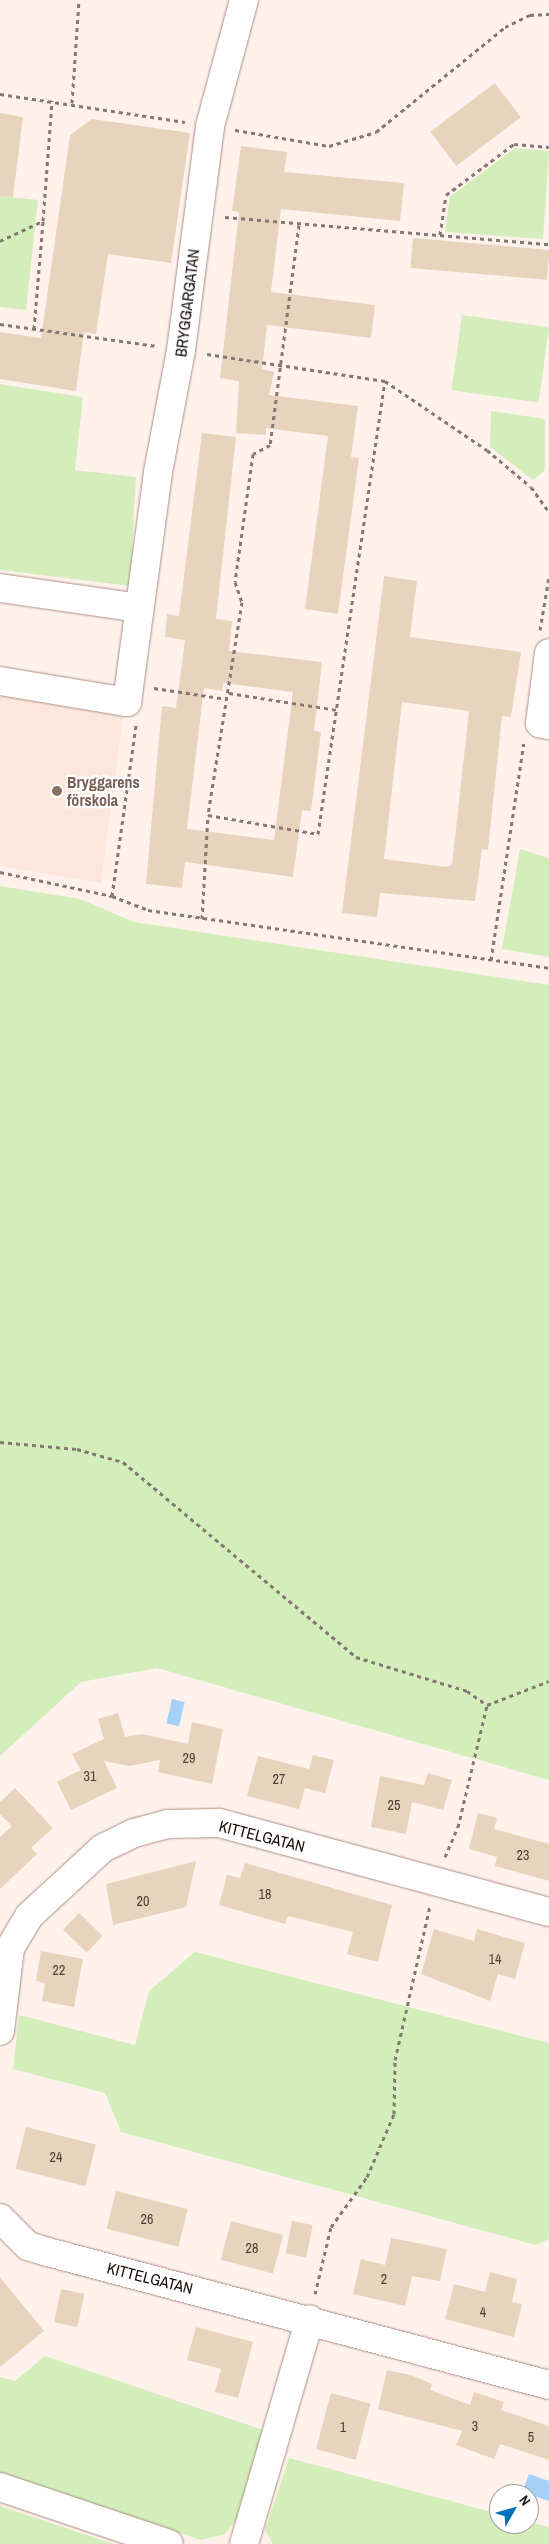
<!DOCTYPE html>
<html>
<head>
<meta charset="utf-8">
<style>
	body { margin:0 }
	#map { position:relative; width:549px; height:2544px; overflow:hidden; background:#fff2ed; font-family:"Archivo Narrow",sans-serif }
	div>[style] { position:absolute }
	.built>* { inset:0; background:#fde6db }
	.green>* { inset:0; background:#d3eebb; transform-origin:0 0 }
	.water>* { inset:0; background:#a5d1f8; transform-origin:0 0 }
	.building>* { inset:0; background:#e8d3bc; transform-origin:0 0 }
	.path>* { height:3px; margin-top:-1.5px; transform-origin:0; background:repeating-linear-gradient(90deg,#837873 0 4px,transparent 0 8px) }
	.roads { filter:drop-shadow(0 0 1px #ab8e81) drop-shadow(0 0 1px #ab8e81) }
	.minor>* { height:28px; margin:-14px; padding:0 14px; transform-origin:14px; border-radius:14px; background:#fff }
	.dots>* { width:14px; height:14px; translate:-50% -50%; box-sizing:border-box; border:2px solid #fff; border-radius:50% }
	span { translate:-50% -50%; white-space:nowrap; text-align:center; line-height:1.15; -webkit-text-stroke:4.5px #fff; paint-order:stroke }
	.number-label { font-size:14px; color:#4c3f36 }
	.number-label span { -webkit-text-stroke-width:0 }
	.street-label { font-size:16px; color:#180e0a }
	.education-label { font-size:16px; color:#785e54; font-weight:700 }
	.left { translate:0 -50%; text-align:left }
	.north { position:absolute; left:489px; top:2484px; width:50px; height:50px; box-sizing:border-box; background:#fff; border:1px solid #a39f9d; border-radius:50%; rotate:52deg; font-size:14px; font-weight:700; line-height:20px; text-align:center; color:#180e0a }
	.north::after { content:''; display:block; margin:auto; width:18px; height:22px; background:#0271bc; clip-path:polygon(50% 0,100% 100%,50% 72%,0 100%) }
</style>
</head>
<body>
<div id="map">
	<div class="built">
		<div style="clip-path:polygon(0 693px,123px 717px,101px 883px,0 866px)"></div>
	</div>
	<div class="green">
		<div style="clip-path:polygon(515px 148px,549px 151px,543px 239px,445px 232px,450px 197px)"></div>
		<div style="clip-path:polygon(0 196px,38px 200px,26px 310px,0 307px)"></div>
		<div style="left:462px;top:315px;width:88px;height:76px;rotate:8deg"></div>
		<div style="clip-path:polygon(0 384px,83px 397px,75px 470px,136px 477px,130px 586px,0 570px)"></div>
		<div style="clip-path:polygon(491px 411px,545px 419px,545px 470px,533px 480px,490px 447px)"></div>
		<div style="clip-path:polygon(520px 849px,549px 858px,549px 957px,502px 949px)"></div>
		<div style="clip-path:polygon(0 886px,80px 899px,134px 922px,549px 985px,549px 1780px,157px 1668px,81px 1682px,0 1756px)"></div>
		<div style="clip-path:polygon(195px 1952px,549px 2043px,549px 2239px,536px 2245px,121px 2132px,105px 2093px,13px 2069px,19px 2015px,135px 2045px,149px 1991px)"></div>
		<div style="clip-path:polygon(45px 2356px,263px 2430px,242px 2513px,225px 2534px,201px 2540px,0 2474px,0 2377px,15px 2381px)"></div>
		<div style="clip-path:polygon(289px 2458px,499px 2514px,499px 2524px,529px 2522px,549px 2527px,549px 2544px,273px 2544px,265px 2530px)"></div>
		<div style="clip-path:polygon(0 2506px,113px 2544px,0 2544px)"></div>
	</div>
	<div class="water">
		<div style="left:172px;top:1699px;width:13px;height:25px;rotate:13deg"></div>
		<div style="clip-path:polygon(529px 2474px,549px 2481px,549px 2501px,522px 2492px)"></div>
	</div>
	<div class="building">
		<div style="left:495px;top:83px;width:43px;height:81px;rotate:53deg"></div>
		<div style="clip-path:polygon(0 113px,23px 117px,13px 197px,0 196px)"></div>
		<div style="clip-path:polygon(92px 119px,190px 133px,171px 263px,108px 254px,96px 334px,84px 332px,76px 391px,0 379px,0 332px,41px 338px,70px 135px)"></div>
		<div style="clip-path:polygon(241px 146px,287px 152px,284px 172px,404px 183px,400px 221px,281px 209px,271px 292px,375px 305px,371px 338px,267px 325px,262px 369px,274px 372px,269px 395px,358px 406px,351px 457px,359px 458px,338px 614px,305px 609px,328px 436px,266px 428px,266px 435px,236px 433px,239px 381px,220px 378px,239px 212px,232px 211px)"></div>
		<div style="left:413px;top:238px;width:137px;height:30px;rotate:5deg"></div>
		<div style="clip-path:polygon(evenodd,202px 433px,236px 437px,216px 619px,232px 621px,229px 651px,322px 662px,314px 731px,321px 732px,311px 811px,302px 810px,293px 877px,185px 862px,182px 888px,146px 884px,162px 706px,176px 708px,185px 640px,165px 637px,167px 614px,179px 616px,202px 433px,223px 683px,293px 692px,274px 840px,187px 829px,204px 688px,222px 691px,223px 683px)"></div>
		<div style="clip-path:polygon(evenodd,384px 576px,417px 581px,410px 637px,521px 652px,511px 717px,502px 716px,488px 850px,482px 849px,475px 901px,380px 893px,377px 917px,342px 913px,384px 576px,402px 702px,469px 711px,452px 865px,446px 867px,384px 859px,402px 702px)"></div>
		<div style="clip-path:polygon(118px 1713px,125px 1737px,142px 1734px,188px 1744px,192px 1722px,223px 1729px,212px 1784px,158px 1772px,160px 1760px,129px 1766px,104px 1761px,117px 1788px,71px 1810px,57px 1782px,81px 1770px,72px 1754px,104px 1739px,98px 1719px)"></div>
		<div style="clip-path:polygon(313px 1755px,334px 1760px,325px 1793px,305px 1788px,299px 1809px,247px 1796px,258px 1756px,309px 1769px)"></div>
		<div style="clip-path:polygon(428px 1773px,452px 1780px,443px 1810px,412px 1802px,406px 1834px,371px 1827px,380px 1776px,424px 1785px)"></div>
		<div style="clip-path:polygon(15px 1788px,53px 1828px,31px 1848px,37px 1854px,0 1889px,0 1837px,12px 1826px,0 1814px,0 1802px)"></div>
		<div style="clip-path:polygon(478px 1813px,497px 1818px,494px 1829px,549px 1844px,549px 1881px,495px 1866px,497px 1857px,469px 1849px)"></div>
		<div style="clip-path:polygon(196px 1861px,186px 1907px,113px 1925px,106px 1884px)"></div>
		<div style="clip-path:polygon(245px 1863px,392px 1905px,378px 1962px,347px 1954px,353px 1932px,288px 1916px,285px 1924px,219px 1905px,227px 1875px,240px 1878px)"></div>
		<div style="left:79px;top:1913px;width:33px;height:23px;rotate:44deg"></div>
		<div style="clip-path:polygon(434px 1929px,474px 1941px,477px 1929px,525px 1943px,515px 1979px,498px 1974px,490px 2001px,421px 1974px)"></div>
		<div style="clip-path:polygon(41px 1951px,83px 1959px,74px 2007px,42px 2001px,45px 1983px,36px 1981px)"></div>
		<div style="left:26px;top:2127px;width:72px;height:43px;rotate:14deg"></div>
		<div style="left:116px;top:2191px;width:74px;height:39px;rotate:14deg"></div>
		<div style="left:231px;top:2221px;width:54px;height:40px;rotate:15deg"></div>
		<div style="left:292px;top:2221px;width:21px;height:33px;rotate:11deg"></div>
		<div style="clip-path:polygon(391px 2238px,447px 2249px,440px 2281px,412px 2276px,405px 2306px,353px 2294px,361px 2259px,385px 2265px)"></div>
		<div style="clip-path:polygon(490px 2272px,517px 2279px,512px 2302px,522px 2304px,514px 2337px,445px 2319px,454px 2284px,485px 2292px)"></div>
		<div style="clip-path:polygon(0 2277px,44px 2331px,0 2367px)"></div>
		<div style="left:61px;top:2289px;width:24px;height:34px;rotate:12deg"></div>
		<div style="clip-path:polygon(196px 2327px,253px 2342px,238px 2398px,215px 2392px,221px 2369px,187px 2360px)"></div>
		<div style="clip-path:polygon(387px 2370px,411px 2375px,432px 2384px,430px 2390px,470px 2405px,474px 2392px,504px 2402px,501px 2410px,549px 2426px,549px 2460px,500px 2444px,494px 2459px,456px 2445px,462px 2431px,378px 2409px)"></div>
		<div style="left:331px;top:2393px;width:41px;height:58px;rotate:15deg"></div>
	</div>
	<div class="path">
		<div style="left:0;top:94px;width:187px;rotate:8.6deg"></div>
		<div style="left:72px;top:103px;width:103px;rotate:-86.1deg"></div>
		<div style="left:235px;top:130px;width:95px;rotate:9.7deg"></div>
		<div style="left:329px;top:146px;width:49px;rotate:-16.6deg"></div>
		<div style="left:376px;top:132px;width:166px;rotate:-39.1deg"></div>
		<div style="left:505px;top:27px;width:28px;rotate:-26deg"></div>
		<div style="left:530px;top:15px;width:19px;rotate:-3deg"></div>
		<div style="left:225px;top:217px;width:325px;rotate:4.8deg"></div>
		<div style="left:299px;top:225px;width:222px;rotate:97.5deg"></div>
		<div style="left:270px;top:445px;width:19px;rotate:152deg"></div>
		<div style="left:253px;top:454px;width:129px;rotate:98deg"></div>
		<div style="left:235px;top:582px;width:21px;rotate:71deg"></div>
		<div style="left:242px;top:602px;width:216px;rotate:99.1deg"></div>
		<div style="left:208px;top:815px;width:112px;rotate:9.8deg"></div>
		<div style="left:318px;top:834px;width:458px;rotate:-81.6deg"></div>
		<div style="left:440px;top:235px;width:40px;rotate:-81.5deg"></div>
		<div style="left:446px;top:195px;width:85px;rotate:-36.9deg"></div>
		<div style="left:514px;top:144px;width:35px;rotate:5deg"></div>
		<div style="left:0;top:241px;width:47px;rotate:-24.9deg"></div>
		<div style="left:43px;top:221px;width:121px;rotate:-85.7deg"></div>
		<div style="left:0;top:324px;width:158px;rotate:8deg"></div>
		<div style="left:34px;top:329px;width:108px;rotate:-85.2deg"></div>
		<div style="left:207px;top:354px;width:180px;rotate:8.6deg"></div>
		<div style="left:385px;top:381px;width:123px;rotate:34.1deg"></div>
		<div style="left:487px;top:450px;width:57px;rotate:40.1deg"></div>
		<div style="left:531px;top:487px;width:31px;rotate:54deg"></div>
		<div style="left:540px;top:630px;width:54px;rotate:-80.4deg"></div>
		<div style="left:154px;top:688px;width:74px;rotate:8.6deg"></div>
		<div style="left:229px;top:693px;width:109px;rotate:8.9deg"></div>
		<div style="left:0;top:872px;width:115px;rotate:12.1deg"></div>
		<div style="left:112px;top:896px;width:39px;rotate:21deg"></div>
		<div style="left:148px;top:910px;width:405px;rotate:8.2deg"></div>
		<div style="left:112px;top:896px;width:173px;rotate:-82deg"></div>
		<div style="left:202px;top:919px;width:104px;rotate:-86.7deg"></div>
		<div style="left:491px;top:960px;width:219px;rotate:-81.4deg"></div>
		<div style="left:0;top:1442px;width:77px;rotate:5.2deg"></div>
		<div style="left:77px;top:1449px;width:48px;rotate:15.8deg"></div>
		<div style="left:123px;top:1462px;width:304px;rotate:39.9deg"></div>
		<div style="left:356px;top:1657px;width:116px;rotate:17deg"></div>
		<div style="left:467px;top:1691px;width:24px;rotate:35deg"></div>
		<div style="left:445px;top:1857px;width:33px;rotate:-67deg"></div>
		<div style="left:458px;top:1827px;width:125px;rotate:-76.6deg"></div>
		<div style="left:487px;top:1705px;width:66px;rotate:-21.2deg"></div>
		<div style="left:315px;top:2294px;width:69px;rotate:-76.6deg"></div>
		<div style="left:331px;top:2227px;width:62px;rotate:-54.2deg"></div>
		<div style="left:367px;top:2177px;width:69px;rotate:-66.8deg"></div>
		<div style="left:394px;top:2114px;width:54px;rotate:-88.9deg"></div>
		<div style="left:395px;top:2060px;width:158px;rotate:-77.2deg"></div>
	</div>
	<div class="roads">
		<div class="minor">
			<div style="left:0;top:588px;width:140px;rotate:8.2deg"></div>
			<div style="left:549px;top:653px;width:71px;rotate:97.3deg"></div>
			<div style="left:540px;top:723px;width:9px;rotate:13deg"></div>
			<div style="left:0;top:681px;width:129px;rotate:9.4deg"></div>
			<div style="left:127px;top:702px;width:232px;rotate:-82.3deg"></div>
			<div style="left:158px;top:472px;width:124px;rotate:-79.3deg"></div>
			<div style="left:181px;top:350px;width:226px;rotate:-82.6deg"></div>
			<div style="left:210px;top:126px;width:131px;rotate:-74.9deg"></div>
			<div style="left:0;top:2031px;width:84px;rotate:-83.1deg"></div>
			<div style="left:10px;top:1948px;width:37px;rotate:-59deg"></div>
			<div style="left:29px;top:1916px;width:100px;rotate:-42.6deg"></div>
			<div style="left:103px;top:1848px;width:34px;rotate:-26deg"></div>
			<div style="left:134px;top:1833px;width:35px;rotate:-15deg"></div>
			<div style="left:168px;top:1824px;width:51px;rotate:-1.1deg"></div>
			<div style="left:219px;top:1823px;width:342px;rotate:15.1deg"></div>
			<div style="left:0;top:2218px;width:40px;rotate:45deg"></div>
			<div style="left:28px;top:2246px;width:21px;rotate:17deg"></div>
			<div style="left:48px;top:2252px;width:518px;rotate:14.87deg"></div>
			<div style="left:0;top:2487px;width:178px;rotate:18.6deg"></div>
			<div style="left:244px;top:2544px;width:234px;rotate:-73.7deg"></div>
		</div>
	</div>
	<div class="dots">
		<div style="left:57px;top:791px;background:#8d6e63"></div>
	</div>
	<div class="number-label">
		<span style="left:189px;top:1758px">29</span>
		<span style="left:90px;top:1776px">31</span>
		<span style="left:279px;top:1779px">27</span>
		<span style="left:394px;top:1805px">25</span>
		<span style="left:523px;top:1855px">23</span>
		<span style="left:265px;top:1894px">18</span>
		<span style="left:143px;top:1901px">20</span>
		<span style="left:495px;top:1959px">14</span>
		<span style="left:59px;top:1970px">22</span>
		<span style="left:56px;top:2157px">24</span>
		<span style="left:147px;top:2219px">26</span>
		<span style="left:252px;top:2248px">28</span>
		<span style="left:384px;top:2279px">2</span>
		<span style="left:483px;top:2312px">4</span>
		<span style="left:475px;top:2426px">3</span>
		<span style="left:343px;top:2427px">1</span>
		<span style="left:531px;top:2437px">5</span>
	</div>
	<div class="street-label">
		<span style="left:187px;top:303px;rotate:-83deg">BRYGGARGATAN</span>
		<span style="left:262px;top:1836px;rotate:14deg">KITTELGATAN</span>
		<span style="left:150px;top:2278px;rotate:14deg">KITTELGATAN</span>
	</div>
	<div class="education-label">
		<span class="left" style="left:67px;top:791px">Bryggarens<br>förskola</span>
	</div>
	<div class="north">N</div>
</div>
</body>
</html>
